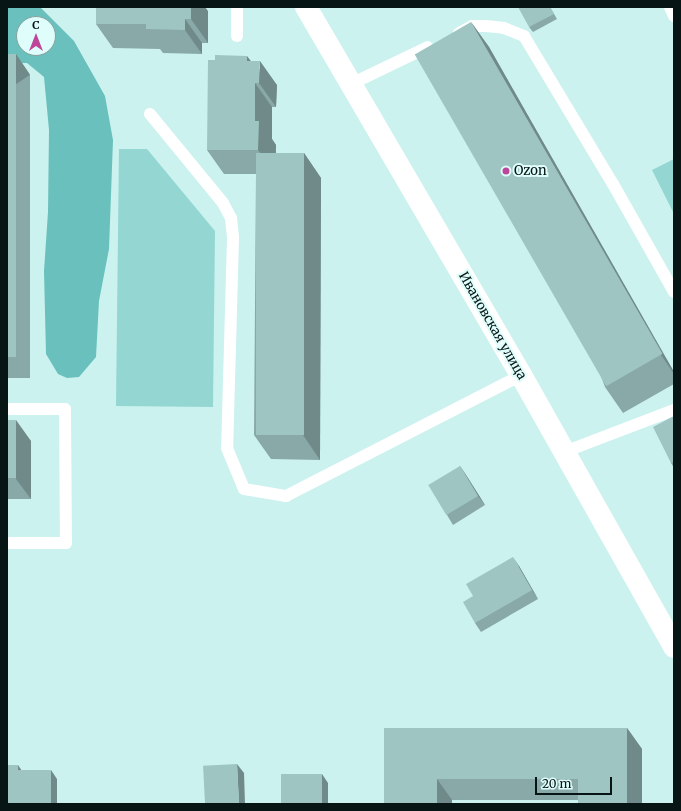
<!DOCTYPE html>
<html>
<head>
<meta charset="utf-8">
<style>
	body { margin:0 }
	#map { position:relative; width:681px; height:811px; overflow:hidden; background:#cbf2ef; font-family:Merriweather,serif }
	div>[style] { position:absolute }
	.green>* { inset:0; background:#93d6d2 }
	.forest>* { inset:0; background:#6ac0bc }
	.service>* { height:12px; margin:-6px; padding:0 6px; transform-origin:6px; border-radius:6px; background:#fff }
	.minor>* { height:22px; margin:-11px; padding:0 11px; transform-origin:11px; border-radius:11px; background:#fff }
	.wall>* { inset:0; background:#89a9a8 }
	.shaded-wall>* { inset:0; background:#6f8a88; transform-origin:0 0 }
	.building>* { inset:0; background:#9fc5c3; transform-origin:0 0 }
	.dots>* { width:11px; height:11px; translate:-50% -50%; box-sizing:border-box; border:2px solid #defdfb; border-radius:50% }
	span { translate:-50% -50%; white-space:nowrap; text-align:center; line-height:1.15; -webkit-text-stroke:4px #defdfb; paint-order:stroke }
	.poi-label { font-size:13px; color:#071515 }
	.left { translate:0 -50%; text-align:left }
	.street-label { font-size:13px; color:#071515 }
	.frame { position:absolute; inset:0; border:8px solid #071515; pointer-events:none }
	.north { position:absolute; left:16px; top:16px; width:40px; height:40px; box-sizing:border-box; background:#defdfb; border:1px solid #88a09f; border-radius:50%; rotate:0deg; font-size:11px; font-weight:700; line-height:16px; text-align:center; color:#071515 }
	.north::after { content:''; display:block; margin:auto; width:14px; height:18px; background:#be469a; clip-path:polygon(50% 0,100% 100%,50% 72%,0 100%) }
	.scale { position:absolute; left:535px; top:777px; width:77px; height:18px; box-sizing:border-box; border:2px solid #071515; border-top:0; padding-left:5px; font-size:12px; line-height:14px; white-space:nowrap; color:#071515; -webkit-text-stroke:3px #defdfb; paint-order:stroke }
</style>
</head>
<body>
<div id="map">
	<div class="green">
		<div style="clip-path:polygon(119px 149px,147px 149px,215px 231px,213px 407px,116px 406px)"></div>
		<div style="clip-path:polygon(674px 159px,674px 214px,652px 170px)"></div>
	</div>
	<div class="forest">
		<div style="clip-path:polygon(evenodd,7px 7px,40px 7px,74px 41px,105px 96px,113px 140px,109px 249px,99px 301px,96px 357px,79px 377px,67px 378px,58px 374px,46px 354px,44px 271px,48px 212px,49px 130px,44px 77px,27px 63px,7px 63px,7px 7px,24px 24px,48px 24px,48px 48px,24px 48px,24px 24px)"></div>
	</div>
	<div class="service">
		<div style="left:237px;top:7px;width:29px;rotate:90deg"></div>
		<div style="left:670px;top:7px;width:10px;rotate:66deg"></div>
		<div style="left:459px;top:33px;width:15px;rotate:-28deg"></div>
		<div style="left:472px;top:26px;width:14px"></div>
		<div style="left:486px;top:26px;width:18px;rotate:6deg"></div>
		<div style="left:504px;top:28px;width:22px;rotate:22deg"></div>
		<div style="left:524px;top:36px;width:173px;rotate:59deg"></div>
		<div style="left:613px;top:184px;width:124px;rotate:60.5deg"></div>
		<div style="left:351px;top:84px;width:85px;rotate:-25.7deg"></div>
		<div style="left:150px;top:114px;width:115px;rotate:50.6deg"></div>
		<div style="left:223px;top:203px;width:17px;rotate:62deg"></div>
		<div style="left:231px;top:218px;width:20px;rotate:84deg"></div>
		<div style="left:233px;top:238px;width:210px;rotate:91.6deg"></div>
		<div style="left:227px;top:448px;width:44px;rotate:67.5deg"></div>
		<div style="left:244px;top:489px;width:43px;rotate:9.5deg"></div>
		<div style="left:286px;top:496px;width:264px;rotate:-27.2deg"></div>
		<div style="left:7px;top:409px;width:58px"></div>
		<div style="left:65px;top:409px;width:134px;rotate:89.6deg"></div>
		<div style="left:66px;top:543px;width:59px;rotate:180deg"></div>
		<div style="left:564px;top:452px;width:118px;rotate:-20.9deg"></div>
	</div>
	<div class="minor">
		<div style="left:306px;top:7px;width:426px;rotate:59.7deg"></div>
		<div style="left:521px;top:375px;width:312px;rotate:60.6deg"></div>
	</div>
	<div class="wall">
		<div style="clip-path:polygon(550px 7px,557px 19px,533px 32px,529px 27px)"></div>
		<div style="clip-path:polygon(208px 11px,208px 43px,202px 43px,202px 54px,163px 53px,160px 49px,113px 48px,96px 24px)"></div>
		<div style="clip-path:polygon(471px 22px,489px 47px,674px 372px,674px 384px,623px 413px,605px 387px)"></div>
		<div style="clip-path:polygon(7px 54px,16px 54px,30px 75px,30px 378px,7px 378px)"></div>
		<div style="clip-path:polygon(251px 61px,277px 85px,276px 107px,272px 107px,272px 139px,276px 145px,276px 153px,304px 153px,321px 178px,320px 460px,271px 459px,254px 435px,256px 174px,224px 174px,207px 150px)"></div>
		<div style="clip-path:polygon(674px 416px,674px 468px,671px 463px)"></div>
		<div style="clip-path:polygon(7px 420px,31px 441px,31px 499px,7px 499px)"></div>
		<div style="clip-path:polygon(460px 466px,466px 475px,485px 505px,453px 525px,447px 515px)"></div>
		<div style="clip-path:polygon(519px 566px,538px 599px,481px 632px,475px 623px,473px 596px)"></div>
		<div style="clip-path:polygon(384px 728px,627px 728px,642px 749px,642px 804px,578px 800px,452px 800px,452px 804px)"></div>
	</div>
	<div class="shaded-wall">
		<div style="clip-path:polygon(191px 7px,205px 7px,208px 11px,208px 43px,191px 19px)"></div>
		<div style="clip-path:polygon(185px 19px,202px 43px,202px 54px,185px 30px)"></div>
		<div style="clip-path:polygon(471px 22px,489px 47px,674px 372px,674px 374px,661px 355px)"></div>
		<div style="left:16px;top:54px;width:25px;height:303px;rotate:56deg"></div>
		<div style="clip-path:polygon(247px 56px,260px 73px,260px 61px,277px 85px,276px 107px,259px 83px,247px 61px)"></div>
		<div style="clip-path:polygon(255px 83px,272px 107px,272px 139px,276px 145px,275px 174px,258px 150px,255px 121px)"></div>
		<div style="clip-path:polygon(304px 153px,321px 178px,320px 460px,303px 435px)"></div>
		<div style="clip-path:polygon(16px 420px,31px 441px,31px 499px,16px 479px)"></div>
		<div style="clip-path:polygon(460px 466px,466px 475px,485px 505px,478px 496px)"></div>
		<div style="clip-path:polygon(513px 557px,519px 566px,538px 599px,532px 590px)"></div>
		<div style="clip-path:polygon(627px 728px,642px 749px,642px 804px,627px 804px)"></div>
		<div style="clip-path:polygon(237px 764px,244px 773px,245px 804px,239px 804px)"></div>
		<div style="clip-path:polygon(18px 765px,24px 774px,18px 770px)"></div>
		<div style="clip-path:polygon(51px 770px,57px 779px,57px 804px,51px 804px)"></div>
		<div style="clip-path:polygon(322px 774px,328px 783px,328px 804px,322px 804px)"></div>
		<div style="clip-path:polygon(437px 779px,452px 800px,452px 804px,437px 804px)"></div>
	</div>
	<div class="building">
		<div style="clip-path:polygon(96px 7px,191px 7px,191px 19px,185px 19px,185px 30px,146px 29px,146px 24px,96px 24px)"></div>
		<div style="clip-path:polygon(518px 7px,550px 7px,554px 14px,529px 27px)"></div>
		<div style="left:471px;top:22px;width:383px;height:65px;rotate:60deg"></div>
		<div style="left:7px;top:54px;width:9px;height:303px"></div>
		<div style="clip-path:polygon(215px 55px,247px 56px,247px 61px,260px 61px,259px 83px,255px 83px,255px 121px,259px 121px,258px 150px,207px 150px,208px 60px,215px 60px)"></div>
		<div style="left:256px;top:153px;width:48px;height:282px"></div>
		<div style="clip-path:polygon(674px 416px,674px 461px,671px 463px,653px 427px)"></div>
		<div style="left:7px;top:420px;width:9px;height:58px"></div>
		<div style="left:460px;top:466px;width:35px;height:37px;rotate:59deg"></div>
		<div style="clip-path:polygon(513px 557px,532px 590px,475px 623px,463px 602px,473px 596px,466px 584px)"></div>
		<div style="clip-path:polygon(384px 728px,627px 728px,627px 804px,578px 804px,578px 779px,437px 779px,437px 804px,384px 804px)"></div>
		<div style="left:237px;top:764px;width:40px;height:34px;rotate:87deg"></div>
		<div style="clip-path:polygon(7px 765px,18px 765px,18px 770px,51px 770px,51px 804px,7px 804px)"></div>
		<div style="left:281px;top:774px;width:41px;height:30px"></div>
	</div>
	<div class="dots">
		<div style="left:506px;top:171px;background:#be469a"></div>
	</div>
	<div class="poi-label">
		<span class="left" style="left:514px;top:171px">Ozon</span>
	</div>
	<div class="street-label">
		<span style="left:492px;top:326px;rotate:60deg">Ивановская улица</span>
	</div>
	<div class="frame"></div>
	<div class="north">С</div>
	<div class="scale">20 m</div>
</div>
</body>
</html>
